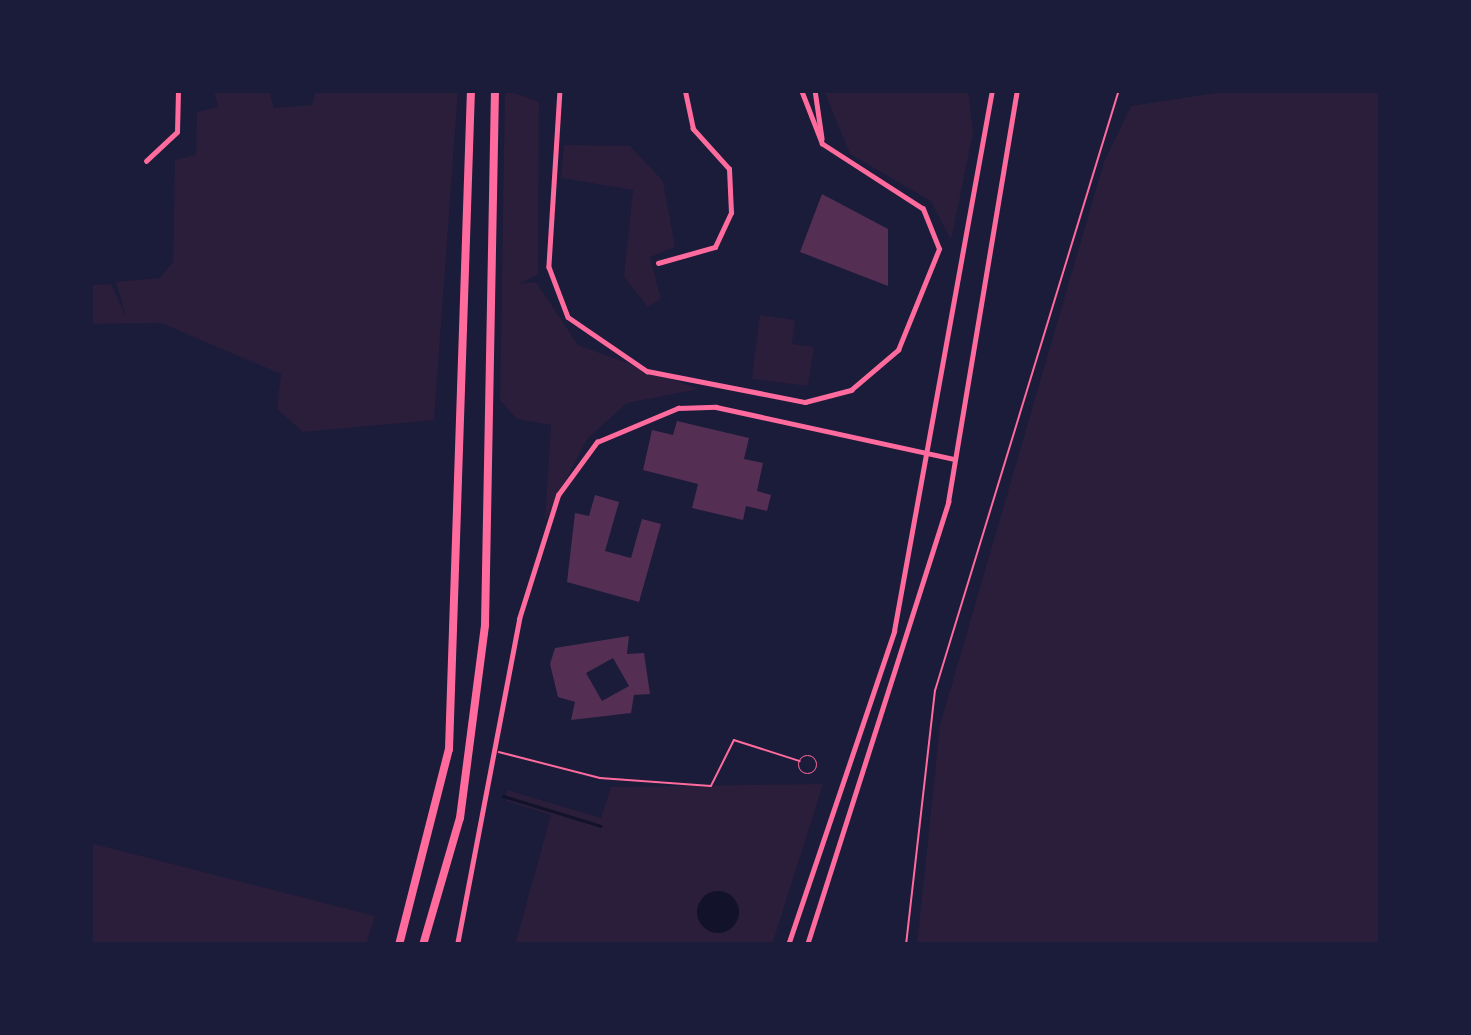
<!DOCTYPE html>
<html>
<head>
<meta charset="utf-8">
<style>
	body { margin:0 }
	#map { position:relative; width:1471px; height:1035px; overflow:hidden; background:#1b1b3a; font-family:"Asap Condensed",sans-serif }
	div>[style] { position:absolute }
	.green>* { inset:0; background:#2a1e3b }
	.water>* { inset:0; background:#12122b }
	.round { border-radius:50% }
	.stream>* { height:3px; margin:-1.5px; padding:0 1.5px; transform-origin:1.5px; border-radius:1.5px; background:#12122b }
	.building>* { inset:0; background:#542f53 }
	.service>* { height:1.5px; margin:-0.75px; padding:0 0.75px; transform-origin:0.75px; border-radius:0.75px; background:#ff6b9d }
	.service>.ring { margin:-0.75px; padding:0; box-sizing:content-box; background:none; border:1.5px solid #ff6b9d; border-radius:50% }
	.minor>* { height:4.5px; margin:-2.25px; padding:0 2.25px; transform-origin:2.25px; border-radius:2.25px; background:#ff6b9d }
	.tertiary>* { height:4.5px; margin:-2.25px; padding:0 2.25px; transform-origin:2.25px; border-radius:2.25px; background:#ff6b9d }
	.trunk>* { height:8px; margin:-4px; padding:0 4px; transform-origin:4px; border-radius:4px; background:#ff6b9d }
	span { translate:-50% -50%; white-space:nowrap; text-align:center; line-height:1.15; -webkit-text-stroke:12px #1b1b3a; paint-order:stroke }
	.frame { position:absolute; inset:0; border:93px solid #1b1b3a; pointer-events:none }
</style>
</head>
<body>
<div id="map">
	<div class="green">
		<div style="clip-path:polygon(214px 90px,269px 90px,274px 108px,312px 105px,316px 90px,458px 90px,434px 420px,303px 432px,277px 409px,281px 374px,161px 323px,90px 324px,90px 285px,111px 284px,126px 317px,116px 282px,160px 278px,173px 262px,175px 160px,196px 155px,197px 112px,218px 107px)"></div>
		<div style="clip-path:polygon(505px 90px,539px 102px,538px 274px,519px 284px,536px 282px,578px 345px,699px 389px,627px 403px,587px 439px,545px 520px,551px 425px,517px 419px,500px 400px)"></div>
		<div style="clip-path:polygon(824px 90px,968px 90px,973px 133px,951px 240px,931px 201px,850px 154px)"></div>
		<div style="clip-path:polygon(1235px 90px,1381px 90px,1381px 945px,917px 945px,940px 725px,1104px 162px,1131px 106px)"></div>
		<div style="clip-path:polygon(564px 145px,630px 146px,663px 181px,675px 247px,650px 257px,661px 299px,648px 307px,624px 277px,633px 190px,561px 178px)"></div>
		<div style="clip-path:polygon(760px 315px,795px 320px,792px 344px,814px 347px,808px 386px,752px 379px)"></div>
		<div style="clip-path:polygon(823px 784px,772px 945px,515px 945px,551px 815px,506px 801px,507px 790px,601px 818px,611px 787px)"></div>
		<div style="clip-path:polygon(90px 843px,375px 916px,366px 945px,90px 945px)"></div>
	</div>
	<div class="water">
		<div class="round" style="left:697px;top:891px;width:42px;height:42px"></div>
	</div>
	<div class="stream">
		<div style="left:503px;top:796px;width:102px;rotate:17deg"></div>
	</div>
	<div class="building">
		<div style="clip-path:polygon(822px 194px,888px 229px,888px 286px,800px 252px)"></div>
		<div style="clip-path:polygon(677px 421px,749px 438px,744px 459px,763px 463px,757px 491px,771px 495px,767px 511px,746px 506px,743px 520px,692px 508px,698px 484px,643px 470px,652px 430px,673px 435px)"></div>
		<div style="clip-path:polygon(595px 495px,619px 502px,605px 551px,631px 558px,642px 519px,661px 524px,639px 602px,567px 582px,575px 513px,589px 516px)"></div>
		<div style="clip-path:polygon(evenodd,629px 636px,627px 654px,644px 653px,650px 694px,634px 695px,631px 713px,571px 720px,575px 702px,558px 697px,550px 664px,555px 648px,629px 636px,613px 658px,629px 686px,602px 701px,586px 673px,613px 658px)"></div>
	</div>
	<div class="service">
		<div style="left:499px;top:752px;width:104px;rotate:14.4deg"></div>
		<div style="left:600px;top:778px;width:111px;rotate:4.1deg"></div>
		<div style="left:711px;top:786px;width:51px;rotate:-63.4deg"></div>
		<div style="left:734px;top:740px;width:69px;rotate:17.7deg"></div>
		<div class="ring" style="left:799px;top:756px;width:16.5px;height:16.5px"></div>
		<div style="left:906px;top:945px;width:256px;rotate:-83.5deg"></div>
		<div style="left:935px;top:691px;width:629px;rotate:-72.98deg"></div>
	</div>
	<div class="minor">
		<div style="left:560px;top:90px;width:177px;rotate:93.6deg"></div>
		<div style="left:549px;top:267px;width:53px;rotate:69.2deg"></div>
		<div style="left:568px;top:317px;width:96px;rotate:34.4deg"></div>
		<div style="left:647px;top:371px;width:161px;rotate:11.1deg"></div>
		<div style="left:805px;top:402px;width:48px;rotate:-14.6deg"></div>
		<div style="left:851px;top:390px;width:62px;rotate:-40.4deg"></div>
		<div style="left:898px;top:350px;width:109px;rotate:-67.9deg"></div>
		<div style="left:939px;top:249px;width:43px;rotate:-111.8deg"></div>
		<div style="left:923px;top:209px;width:120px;rotate:-147.2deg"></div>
		<div style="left:822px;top:144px;width:58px;rotate:-111.3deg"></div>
		<div style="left:815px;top:90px;width:49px;rotate:81.7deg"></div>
		<div style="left:146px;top:161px;width:42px;rotate:-43.1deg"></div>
		<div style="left:177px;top:132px;width:42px;rotate:-88.6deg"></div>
		<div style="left:658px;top:263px;width:59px;rotate:-15.7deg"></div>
		<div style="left:715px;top:247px;width:38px;rotate:-65deg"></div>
		<div style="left:731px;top:213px;width:44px;rotate:-92.6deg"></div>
		<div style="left:729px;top:169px;width:54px;rotate:-132deg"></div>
		<div style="left:693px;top:129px;width:40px;rotate:-102deg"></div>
		<div style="left:457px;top:945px;width:332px;rotate:-79.2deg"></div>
		<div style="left:519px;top:619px;width:130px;rotate:-72.5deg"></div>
		<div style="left:558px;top:495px;width:66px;rotate:-53.7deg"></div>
		<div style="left:597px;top:442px;width:88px;rotate:-22.8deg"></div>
		<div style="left:678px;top:408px;width:38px;rotate:-2deg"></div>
		<div style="left:716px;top:407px;width:244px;rotate:12.3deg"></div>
	</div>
	<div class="tertiary">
		<div style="left:788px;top:945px;width:331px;rotate:-71.3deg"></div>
		<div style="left:894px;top:631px;width:550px;rotate:-79.73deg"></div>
		<div style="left:807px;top:945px;width:465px;rotate:-72.3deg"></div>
		<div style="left:948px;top:502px;width:418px;rotate:-80.5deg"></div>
	</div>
	<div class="trunk">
		<div style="left:399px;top:945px;width:202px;rotate:-75.7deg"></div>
		<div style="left:449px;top:749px;width:659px;rotate:-88.09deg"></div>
		<div style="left:423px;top:945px;width:132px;rotate:-73.8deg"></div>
		<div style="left:460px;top:818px;width:195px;rotate:-82.6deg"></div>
		<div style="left:485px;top:625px;width:535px;rotate:-88.93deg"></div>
	</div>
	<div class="frame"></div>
</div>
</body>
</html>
